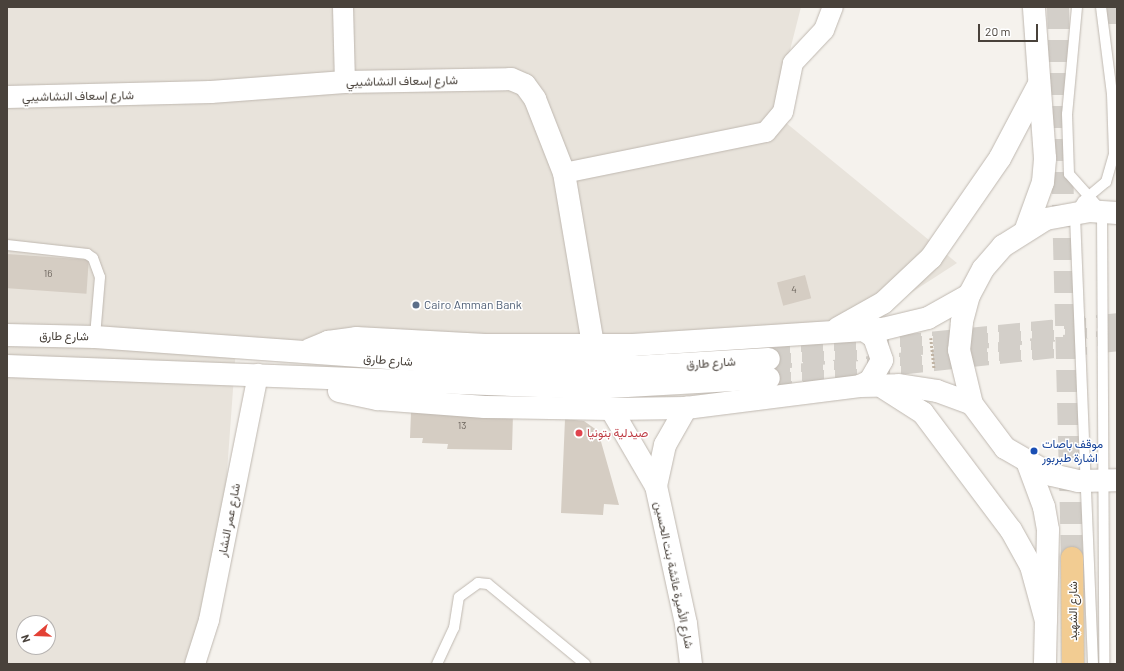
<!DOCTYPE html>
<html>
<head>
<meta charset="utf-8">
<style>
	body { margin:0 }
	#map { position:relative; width:1124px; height:671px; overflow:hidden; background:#f5f2ed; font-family:Barlow,Vazirmatn,sans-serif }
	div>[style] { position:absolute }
	.residential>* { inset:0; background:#e8e3db }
	.building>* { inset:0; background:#d5cdc3; transform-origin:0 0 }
	.tertiary-tunnel>* { height:22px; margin-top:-11px; transform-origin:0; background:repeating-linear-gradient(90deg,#d3cfc9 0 22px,transparent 0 33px) }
	.trunk-tunnel>* { height:22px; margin-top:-11px; transform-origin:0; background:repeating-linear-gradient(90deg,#d3cfc9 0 22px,transparent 0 33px) }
	.path>* { height:2.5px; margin-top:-1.25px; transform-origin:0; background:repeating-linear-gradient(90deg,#c0b3a3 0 2px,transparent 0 4px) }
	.roads { filter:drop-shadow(0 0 1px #bfb8b0) drop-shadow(0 0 1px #bfb8b0) }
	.service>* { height:10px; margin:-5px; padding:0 5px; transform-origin:5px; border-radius:5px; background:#fff }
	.minor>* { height:20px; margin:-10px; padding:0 10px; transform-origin:10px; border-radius:10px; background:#fff }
	.tertiary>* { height:22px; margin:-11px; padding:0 11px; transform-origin:11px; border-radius:11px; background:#fff }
	.trunk>* { height:22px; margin:-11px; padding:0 11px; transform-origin:11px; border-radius:11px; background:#f2cc92 }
	.dots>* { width:11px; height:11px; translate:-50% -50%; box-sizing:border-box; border:2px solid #fff; border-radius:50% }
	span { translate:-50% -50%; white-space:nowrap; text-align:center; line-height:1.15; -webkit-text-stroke:3px #fff; paint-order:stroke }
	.number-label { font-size:10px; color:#6c655d }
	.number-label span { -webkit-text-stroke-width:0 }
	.street-label { font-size:12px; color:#49423b }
	.service-label { font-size:12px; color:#4e5e75 }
	.left { translate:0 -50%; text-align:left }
	.health-label { font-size:12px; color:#be3a42 }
	.transit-label { font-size:12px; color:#164399 }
	.frame { position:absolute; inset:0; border:8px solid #49423b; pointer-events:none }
	.north { position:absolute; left:16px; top:615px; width:40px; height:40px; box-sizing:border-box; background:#fff; border:1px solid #b6b3b1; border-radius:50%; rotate:251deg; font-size:11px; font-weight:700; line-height:16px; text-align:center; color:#49423b }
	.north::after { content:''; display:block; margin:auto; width:14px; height:18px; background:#e34135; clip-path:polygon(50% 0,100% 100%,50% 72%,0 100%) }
	.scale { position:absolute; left:978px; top:24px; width:60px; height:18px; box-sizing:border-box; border:2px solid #49423b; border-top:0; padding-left:5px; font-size:12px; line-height:14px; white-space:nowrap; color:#49423b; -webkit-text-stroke:3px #fff; paint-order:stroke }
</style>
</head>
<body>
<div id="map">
	<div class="residential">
		<div style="clip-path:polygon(evenodd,7px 7px,801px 7px,774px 113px,957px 263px,838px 340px,587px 360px,236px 348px,217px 610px,194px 664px,7px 664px,7px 7px,24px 623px,48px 623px,48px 647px,24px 647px,24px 623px)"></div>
	</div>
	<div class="building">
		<div style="left:7px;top:254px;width:82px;height:34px;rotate:4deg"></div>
		<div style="left:805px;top:275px;width:24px;height:29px;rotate:75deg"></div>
		<div style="clip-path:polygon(411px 412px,513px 414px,512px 450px,447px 449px,448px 444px,422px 443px,423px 438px,410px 438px)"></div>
		<div style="clip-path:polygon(565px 419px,584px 421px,598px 431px,619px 505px,604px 504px,603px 515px,561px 513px)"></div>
	</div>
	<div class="tertiary-tunnel">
		<div style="left:769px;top:359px;width:350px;rotate:-5.7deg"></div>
		<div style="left:769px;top:378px;width:350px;rotate:-6.2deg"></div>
	</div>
	<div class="trunk-tunnel">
		<div style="left:1058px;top:7px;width:551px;rotate:88.54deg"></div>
		<div style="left:1117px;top:7px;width:17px;rotate:90deg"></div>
	</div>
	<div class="path">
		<div style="left:931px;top:338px;width:31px;rotate:84deg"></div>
	</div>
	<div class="roads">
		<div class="service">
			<div style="left:1077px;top:7px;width:107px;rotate:95.3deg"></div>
			<div style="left:1067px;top:114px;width:60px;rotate:88.1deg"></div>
			<div style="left:1069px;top:174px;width:50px;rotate:48.3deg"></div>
			<div style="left:1102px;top:211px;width:453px;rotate:89.7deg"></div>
			<div style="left:7px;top:245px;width:81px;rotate:6.4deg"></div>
			<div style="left:87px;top:254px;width:7px;rotate:34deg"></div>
			<div style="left:93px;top:258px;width:20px;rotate:70deg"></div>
			<div style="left:100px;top:277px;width:60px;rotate:94.8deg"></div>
			<div style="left:437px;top:664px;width:40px;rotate:-65deg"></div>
			<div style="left:454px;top:628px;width:31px;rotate:-81deg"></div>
			<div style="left:459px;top:597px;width:24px;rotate:-36deg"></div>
			<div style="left:478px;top:583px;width:10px;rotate:6deg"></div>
			<div style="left:488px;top:584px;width:126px;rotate:39.5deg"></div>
			<div style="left:1093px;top:664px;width:451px;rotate:-92.3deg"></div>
			<div style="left:1075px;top:213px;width:14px;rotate:-56deg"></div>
			<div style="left:1083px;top:201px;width:30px;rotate:-40deg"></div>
			<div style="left:1106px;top:182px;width:29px;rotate:-74deg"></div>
			<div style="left:1114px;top:154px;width:60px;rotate:-91.9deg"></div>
			<div style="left:1112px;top:94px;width:88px;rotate:-97.2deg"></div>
		</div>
		<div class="minor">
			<div style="left:343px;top:7px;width:75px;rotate:88.5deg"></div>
			<div style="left:564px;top:173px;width:206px;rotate:-11.5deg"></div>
			<div style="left:766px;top:132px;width:26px;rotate:-50deg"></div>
			<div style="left:783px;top:112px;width:50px;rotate:-78.5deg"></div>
			<div style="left:793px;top:63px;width:45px;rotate:-46.8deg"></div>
			<div style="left:824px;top:30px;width:25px;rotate:-69deg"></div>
			<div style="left:195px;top:664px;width:46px;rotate:-72.3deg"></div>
			<div style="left:209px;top:620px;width:251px;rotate:-78.7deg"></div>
		</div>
		<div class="tertiary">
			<div style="left:7px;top:97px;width:204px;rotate:-1.4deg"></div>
			<div style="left:211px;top:92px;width:134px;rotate:-4.3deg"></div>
			<div style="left:345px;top:82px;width:166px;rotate:-1deg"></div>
			<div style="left:511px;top:79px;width:15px;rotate:23deg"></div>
			<div style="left:525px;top:85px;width:17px;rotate:54deg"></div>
			<div style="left:535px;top:99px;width:79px;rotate:68.6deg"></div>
			<div style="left:564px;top:173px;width:174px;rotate:80.4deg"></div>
			<div style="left:1117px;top:213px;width:27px;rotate:-176deg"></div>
			<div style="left:1090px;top:211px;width:45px;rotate:169.7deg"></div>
			<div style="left:1046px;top:219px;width:51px;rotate:147.9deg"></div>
			<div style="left:1003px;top:246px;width:30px;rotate:131deg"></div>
			<div style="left:983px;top:269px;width:30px;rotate:118deg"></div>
			<div style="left:969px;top:295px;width:28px;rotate:105deg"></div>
			<div style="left:962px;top:322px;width:28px;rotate:96deg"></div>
			<div style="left:959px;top:350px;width:56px;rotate:76.5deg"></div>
			<div style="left:972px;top:404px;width:55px;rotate:53.1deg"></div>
			<div style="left:1005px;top:448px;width:54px;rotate:29.9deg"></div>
			<div style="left:1052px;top:475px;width:27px;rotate:13deg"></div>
			<div style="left:1078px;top:481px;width:39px;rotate:-1deg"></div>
			<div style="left:1026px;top:229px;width:50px;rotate:-70.1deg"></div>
			<div style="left:1043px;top:182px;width:24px;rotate:-85deg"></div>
			<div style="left:1045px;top:158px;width:151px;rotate:-94.2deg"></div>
			<div style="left:838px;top:328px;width:51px;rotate:-29.1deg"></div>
			<div style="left:883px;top:303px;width:66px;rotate:-43.2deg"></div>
			<div style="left:931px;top:258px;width:121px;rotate:-55.4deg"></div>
			<div style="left:1000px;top:158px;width:84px;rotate:-62.2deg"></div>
			<div style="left:7px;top:335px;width:88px;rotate:1.3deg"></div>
			<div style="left:95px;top:337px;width:391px;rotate:4.1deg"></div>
			<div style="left:485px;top:365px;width:149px;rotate:0.8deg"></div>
			<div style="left:634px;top:367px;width:135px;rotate:-3.4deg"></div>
			<div style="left:309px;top:350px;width:21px;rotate:-23deg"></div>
			<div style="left:328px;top:342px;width:28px;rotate:-8deg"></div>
			<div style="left:356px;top:338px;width:129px;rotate:3.1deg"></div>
			<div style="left:485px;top:345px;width:148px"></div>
			<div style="left:633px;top:345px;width:251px;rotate:-3.7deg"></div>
			<div style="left:883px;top:329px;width:46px;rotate:-13.7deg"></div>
			<div style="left:928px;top:318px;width:47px;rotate:-29.3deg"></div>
			<div style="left:7px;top:366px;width:585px;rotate:2.15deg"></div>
			<div style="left:592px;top:388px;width:177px;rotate:-3.2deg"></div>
			<div style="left:860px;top:386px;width:11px;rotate:-27deg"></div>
			<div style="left:870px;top:381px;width:24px;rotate:-60deg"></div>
			<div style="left:882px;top:360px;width:24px;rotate:-109deg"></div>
			<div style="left:874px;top:337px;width:12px;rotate:-145deg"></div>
			<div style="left:884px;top:388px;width:46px;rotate:32.7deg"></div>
			<div style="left:923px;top:413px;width:146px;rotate:53.1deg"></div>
			<div style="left:1011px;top:530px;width:41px;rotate:60.9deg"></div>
			<div style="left:1031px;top:566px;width:57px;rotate:74.7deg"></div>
			<div style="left:339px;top:391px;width:40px;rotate:12deg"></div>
			<div style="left:378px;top:399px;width:107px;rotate:4.3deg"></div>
			<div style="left:485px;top:407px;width:126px;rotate:0.9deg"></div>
			<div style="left:611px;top:409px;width:75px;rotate:-0.8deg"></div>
			<div style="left:686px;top:408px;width:175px;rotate:-7.2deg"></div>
			<div style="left:860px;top:386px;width:39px;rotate:-1deg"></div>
			<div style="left:899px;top:385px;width:38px;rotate:9deg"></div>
			<div style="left:937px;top:391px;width:37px;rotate:20deg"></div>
			<div style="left:611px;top:409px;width:89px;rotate:59.7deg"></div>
			<div style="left:656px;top:486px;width:141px;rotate:77.7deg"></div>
			<div style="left:686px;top:624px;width:40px;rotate:82.9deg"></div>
			<div style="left:1028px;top:464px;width:46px;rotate:69.6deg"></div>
			<div style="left:1044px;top:507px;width:23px;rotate:80deg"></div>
			<div style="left:1048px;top:530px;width:134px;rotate:91.3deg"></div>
			<div style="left:656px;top:486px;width:42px;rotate:-77.6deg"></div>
			<div style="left:665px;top:445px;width:43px;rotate:-60.4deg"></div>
		</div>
		<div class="trunk">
			<div style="left:1072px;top:558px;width:106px;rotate:89.5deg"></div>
		</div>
	</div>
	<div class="dots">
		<div style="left:416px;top:305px;background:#5c6f8a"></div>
		<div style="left:579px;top:433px;background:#e0444e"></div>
		<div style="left:1034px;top:451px;background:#1a4fb4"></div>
	</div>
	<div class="number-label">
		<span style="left:48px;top:274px">16</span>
		<span style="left:794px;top:290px">4</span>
		<span style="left:462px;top:426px">13</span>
	</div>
	<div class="street-label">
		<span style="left:402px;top:81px;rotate:-1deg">شارع إسعاف النشاشيبي</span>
		<span style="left:78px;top:96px;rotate:-1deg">شارع إسعاف النشاشيبي</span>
		<span style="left:64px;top:336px;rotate:1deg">شارع طارق</span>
		<span style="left:388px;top:360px;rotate:4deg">شارع طارق</span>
		<span style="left:711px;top:363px;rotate:-4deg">شارع طارق</span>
		<span style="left:229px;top:520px;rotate:-79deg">شارع عمر النشار</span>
		<span style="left:674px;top:575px;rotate:78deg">شارع الأميرة عائشة بنت الحسين</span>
		<span style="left:1073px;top:611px;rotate:-90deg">شارع الشهيد</span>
	</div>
	<div class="service-label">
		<span class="left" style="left:424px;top:305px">Cairo Amman Bank</span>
	</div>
	<div class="health-label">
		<span class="left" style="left:587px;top:433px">صيدلية بتونيا</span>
	</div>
	<div class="transit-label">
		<span class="left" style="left:1042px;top:451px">موقف باصات<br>اشارة طبربور</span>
	</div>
	<div class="frame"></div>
	<div class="north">N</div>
	<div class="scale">20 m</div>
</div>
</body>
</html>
